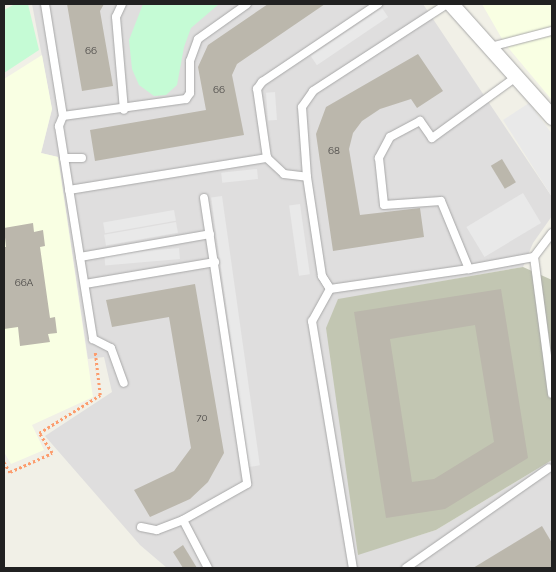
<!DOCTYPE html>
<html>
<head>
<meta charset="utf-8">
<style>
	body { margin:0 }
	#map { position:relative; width:556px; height:572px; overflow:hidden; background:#f1f0e7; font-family:Raleway,sans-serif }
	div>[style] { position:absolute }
	.residential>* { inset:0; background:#dfdede }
	.education>* { inset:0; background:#f9ffe3 }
	.construction>* { inset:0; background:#c2c6b2 }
	.park>* { inset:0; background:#c5fbd5 }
	.parking>* { inset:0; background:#e9e9e9; transform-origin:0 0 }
	.building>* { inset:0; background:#bbb7ac; transform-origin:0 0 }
	.path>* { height:2.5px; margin-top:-1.25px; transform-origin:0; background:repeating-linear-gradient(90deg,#fc9c6d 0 2.5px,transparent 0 5px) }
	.roads { filter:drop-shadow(0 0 1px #a8a8a8) drop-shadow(0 0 1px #a8a8a8) }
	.lane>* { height:8px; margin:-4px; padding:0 4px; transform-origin:4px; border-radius:4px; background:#fff }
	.street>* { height:15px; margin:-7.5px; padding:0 7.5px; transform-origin:7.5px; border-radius:7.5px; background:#fff }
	span { translate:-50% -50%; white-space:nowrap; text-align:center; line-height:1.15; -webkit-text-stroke:4px #fff; paint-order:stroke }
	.number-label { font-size:10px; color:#484644 }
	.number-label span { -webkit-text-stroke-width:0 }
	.frame { position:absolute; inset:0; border:5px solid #212121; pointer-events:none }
</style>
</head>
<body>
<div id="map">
	<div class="residential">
		<div style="clip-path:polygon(32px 4px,423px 4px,552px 197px,552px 216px,533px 243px,523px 267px,338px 300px,358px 554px,436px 530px,552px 460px,552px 568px,167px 568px,140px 545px,45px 436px,112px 392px,104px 357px,88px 359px,58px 157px,41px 153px,52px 109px)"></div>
	</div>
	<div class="education">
		<div style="clip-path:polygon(482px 4px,552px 4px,552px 100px,505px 44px)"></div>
		<div style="clip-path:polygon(42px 55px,52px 109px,41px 153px,58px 157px,93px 397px,32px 425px,44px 450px,11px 464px,4px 452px,4px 79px)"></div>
	</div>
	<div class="construction">
		<div style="clip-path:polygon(523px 267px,552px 280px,552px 460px,436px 530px,358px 555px,326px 328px,338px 299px)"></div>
	</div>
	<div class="park">
		<div style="clip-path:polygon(15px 4px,28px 4px,39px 50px,4px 73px,4px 10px)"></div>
		<div style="clip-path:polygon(143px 4px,219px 4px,191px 28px,184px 47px,177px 85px,166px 95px,154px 96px,139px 85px,132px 69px,129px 40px)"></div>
	</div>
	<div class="parking">
		<div style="left:382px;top:8px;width:11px;height:86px;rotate:56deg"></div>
		<div style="left:275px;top:92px;width:28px;height:9px;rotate:86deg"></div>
		<div style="clip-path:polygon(529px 103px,552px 134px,552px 197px,503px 120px)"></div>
		<div style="left:257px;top:169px;width:10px;height:36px;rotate:84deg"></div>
		<div style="left:523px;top:193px;width:35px;height:66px;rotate:59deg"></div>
		<div style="left:222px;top:196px;width:272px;height:11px;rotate:82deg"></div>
		<div style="left:300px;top:204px;width:71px;height:11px;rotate:82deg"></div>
		<div style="left:174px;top:210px;width:11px;height:72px;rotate:80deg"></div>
		<div style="left:176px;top:222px;width:11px;height:73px;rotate:80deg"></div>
		<div style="left:179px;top:248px;width:11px;height:75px;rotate:85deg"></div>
	</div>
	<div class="building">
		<div style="clip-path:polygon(67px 4px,104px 4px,100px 11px,113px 86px,82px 91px)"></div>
		<div style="clip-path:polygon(268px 4px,325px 4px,237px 64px,232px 75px,244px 135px,95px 161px,90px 130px,206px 110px,198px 67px,208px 45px)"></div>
		<div style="clip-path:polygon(418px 54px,443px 91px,417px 108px,411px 99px,380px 109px,362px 121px,353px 133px,349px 149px,360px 215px,420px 208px,424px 237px,333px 251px,316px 134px,326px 107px)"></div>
		<div style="left:502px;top:159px;width:27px;height:13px;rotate:59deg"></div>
		<div style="clip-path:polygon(33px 223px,34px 232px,43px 230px,45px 246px,40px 247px,50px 318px,55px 317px,57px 333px,48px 334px,50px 342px,20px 346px,18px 327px,4px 329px,4px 247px,6px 247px,4px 228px)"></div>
		<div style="clip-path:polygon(195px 284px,224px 453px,208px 482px,190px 499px,150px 517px,134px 490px,174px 471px,191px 448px,169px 317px,112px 327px,106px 300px)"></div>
		<div style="clip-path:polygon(evenodd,501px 289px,528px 458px,445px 509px,386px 518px,354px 312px,501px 289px,475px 325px,494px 442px,434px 479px,412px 482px,390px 339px,475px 325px)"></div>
		<div style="clip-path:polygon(542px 526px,552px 543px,552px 568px,473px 568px)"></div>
		<div style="clip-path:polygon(183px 545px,197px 568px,183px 568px,173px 552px)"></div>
	</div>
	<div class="path">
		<div style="left:4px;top:462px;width:12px;rotate:59deg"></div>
		<div style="left:10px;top:472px;width:46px;rotate:-24.3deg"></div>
		<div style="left:52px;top:453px;width:24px;rotate:-123deg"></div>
		<div style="left:39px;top:433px;width:72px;rotate:-31.9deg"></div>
		<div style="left:100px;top:395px;width:43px;rotate:-96.6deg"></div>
	</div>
	<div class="roads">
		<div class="lane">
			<div style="left:45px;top:4px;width:113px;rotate:80.9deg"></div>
			<div style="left:63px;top:116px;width:11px;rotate:112deg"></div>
			<div style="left:59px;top:126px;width:216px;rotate:80.9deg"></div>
			<div style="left:93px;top:339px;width:20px;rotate:27deg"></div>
			<div style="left:111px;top:348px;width:37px;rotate:70deg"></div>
			<div style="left:122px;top:4px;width:14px;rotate:115deg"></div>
			<div style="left:116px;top:17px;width:93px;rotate:85.1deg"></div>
			<div style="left:490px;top:47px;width:64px;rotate:-14.5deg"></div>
			<div style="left:516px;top:77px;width:104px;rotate:144deg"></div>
			<div style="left:432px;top:138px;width:21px;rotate:-125deg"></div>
			<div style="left:420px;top:121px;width:34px;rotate:152deg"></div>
			<div style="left:390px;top:137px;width:24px;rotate:118deg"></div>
			<div style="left:379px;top:158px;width:47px;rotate:83.9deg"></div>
			<div style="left:384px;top:205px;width:57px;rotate:-4deg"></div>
			<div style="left:441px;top:201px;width:74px;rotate:67.6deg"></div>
			<div style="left:469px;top:269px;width:66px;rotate:-10.5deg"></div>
			<div style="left:63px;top:116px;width:124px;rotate:-7.9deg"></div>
			<div style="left:186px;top:99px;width:7px;rotate:-56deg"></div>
			<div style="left:190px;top:93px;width:32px;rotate:-90deg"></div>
			<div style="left:190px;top:61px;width:23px;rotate:-70deg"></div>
			<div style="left:198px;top:39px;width:60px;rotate:-35.5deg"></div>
			<div style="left:64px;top:158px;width:18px"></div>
			<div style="left:267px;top:158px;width:70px;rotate:-98.2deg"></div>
			<div style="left:257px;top:89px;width:9px;rotate:-54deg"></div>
			<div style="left:262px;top:82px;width:140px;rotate:-33.9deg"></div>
			<div style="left:307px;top:177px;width:100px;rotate:81.4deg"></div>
			<div style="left:322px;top:276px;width:15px;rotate:58deg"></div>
			<div style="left:330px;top:289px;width:140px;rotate:-8.2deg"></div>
			<div style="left:69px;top:190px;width:201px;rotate:-9.2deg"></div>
			<div style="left:267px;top:158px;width:23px;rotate:43deg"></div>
			<div style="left:284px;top:174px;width:23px;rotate:7deg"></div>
			<div style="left:307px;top:177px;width:70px;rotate:-94.1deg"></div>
			<div style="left:302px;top:107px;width:19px;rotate:-55deg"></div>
			<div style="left:313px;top:91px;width:160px;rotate:-33deg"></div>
			<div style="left:204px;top:198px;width:289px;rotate:81.4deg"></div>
			<div style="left:247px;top:484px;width:73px;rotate:150.6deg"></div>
			<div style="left:183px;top:520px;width:54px;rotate:62.5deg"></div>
			<div style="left:552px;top:233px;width:30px;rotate:127deg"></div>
			<div style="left:534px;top:257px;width:138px;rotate:82.5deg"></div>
			<div style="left:80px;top:257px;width:132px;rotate:-10deg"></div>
			<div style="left:322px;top:276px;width:15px;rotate:58deg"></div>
			<div style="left:330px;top:289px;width:37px;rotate:119deg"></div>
			<div style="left:312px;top:321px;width:250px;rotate:80.6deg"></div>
			<div style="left:85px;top:284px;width:132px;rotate:-9.6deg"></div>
			<div style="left:141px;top:527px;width:16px;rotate:11deg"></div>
			<div style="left:157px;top:530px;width:28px;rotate:-21deg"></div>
			<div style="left:406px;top:568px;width:174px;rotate:-35deg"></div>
		</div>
		<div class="street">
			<div style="left:451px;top:4px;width:152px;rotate:48.2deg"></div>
		</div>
	</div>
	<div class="number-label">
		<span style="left:91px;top:51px">66</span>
		<span style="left:219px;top:90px">66</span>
		<span style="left:334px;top:151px">68</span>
		<span style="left:24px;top:283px">66А</span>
		<span style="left:202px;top:418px">70</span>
	</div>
	<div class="frame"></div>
</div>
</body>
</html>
